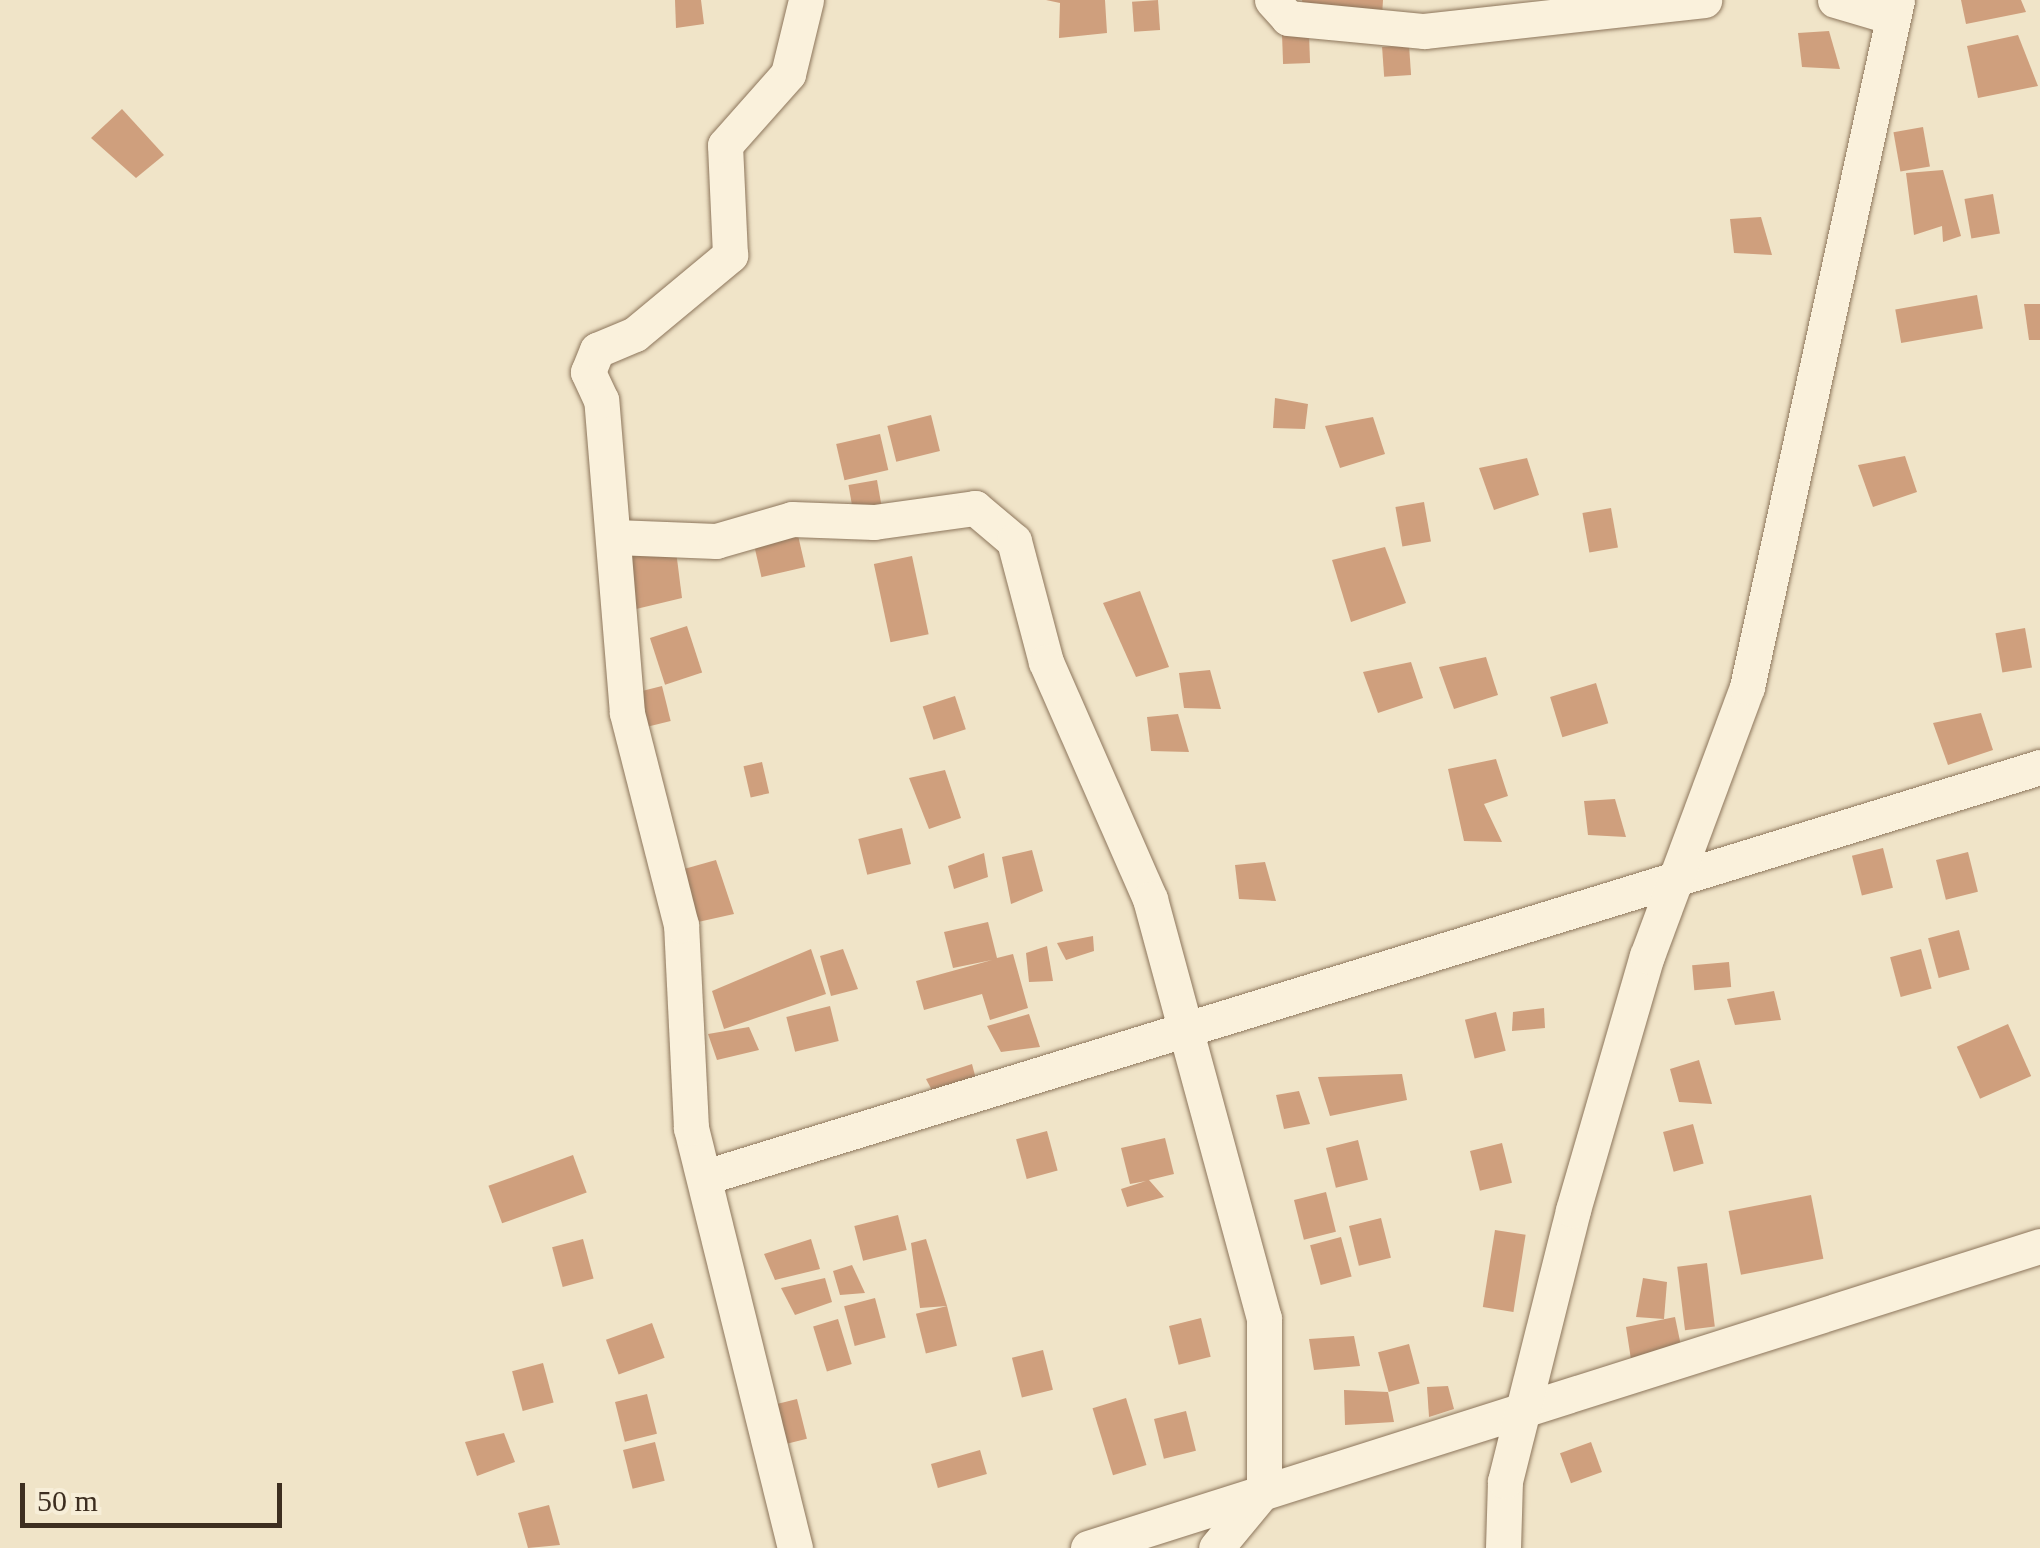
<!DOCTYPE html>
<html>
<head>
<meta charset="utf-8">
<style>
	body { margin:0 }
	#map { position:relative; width:2040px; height:1548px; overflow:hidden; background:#f0e4c8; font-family:"Times New Roman",serif }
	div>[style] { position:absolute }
	.building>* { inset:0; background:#cf9f7d; transform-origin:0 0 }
	.roads { filter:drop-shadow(0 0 2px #8d765c) drop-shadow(0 0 2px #8d765c) }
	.minor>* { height:35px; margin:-17.5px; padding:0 17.5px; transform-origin:17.5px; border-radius:17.5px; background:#faf1dc }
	span { translate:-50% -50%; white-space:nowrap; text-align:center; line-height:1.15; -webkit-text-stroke:9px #f7eed8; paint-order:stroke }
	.scale { position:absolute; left:20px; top:1483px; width:262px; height:45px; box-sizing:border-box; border:5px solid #3d2e20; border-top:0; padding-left:12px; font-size:30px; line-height:35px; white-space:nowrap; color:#3d2e20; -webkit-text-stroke:8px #f7eed8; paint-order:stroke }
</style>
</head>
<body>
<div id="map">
	<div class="building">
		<div style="clip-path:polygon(675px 0,701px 0,704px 24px,676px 28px)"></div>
		<div style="clip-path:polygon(1046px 0,1105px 0,1107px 33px,1059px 38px,1060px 3px)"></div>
		<div style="left:1158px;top:0;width:30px;height:26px;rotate:86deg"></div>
		<div style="clip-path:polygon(1302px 0,1383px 0,1381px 34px,1306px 28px)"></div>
		<div style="clip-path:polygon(1961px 0,2021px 0,2026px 12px,1966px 24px)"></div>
		<div style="clip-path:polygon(1829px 31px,1840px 69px,1802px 67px,1798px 33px)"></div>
		<div style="left:1309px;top:33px;width:30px;height:27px;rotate:88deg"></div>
		<div style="clip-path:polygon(2018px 35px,2038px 86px,1978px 98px,1967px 46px)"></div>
		<div style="left:1409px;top:45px;width:30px;height:27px;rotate:86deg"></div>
		<div style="clip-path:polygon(122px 109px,164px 155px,136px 178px,91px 138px)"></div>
		<div style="left:1923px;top:127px;width:40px;height:30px;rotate:80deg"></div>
		<div style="clip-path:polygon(1943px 170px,1961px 236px,1943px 242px,1942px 226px,1914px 235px,1906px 173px)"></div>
		<div style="left:1993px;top:194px;width:40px;height:29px;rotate:80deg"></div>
		<div style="clip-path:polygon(1761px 217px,1772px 255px,1734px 253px,1730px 219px)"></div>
		<div style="left:1977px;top:295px;width:34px;height:83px;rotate:80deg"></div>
		<div style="clip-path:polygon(2024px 304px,2040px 304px,2040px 340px,2029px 340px)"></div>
		<div style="clip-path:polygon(1275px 398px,1308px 404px,1305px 429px,1273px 428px)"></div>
		<div style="left:931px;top:415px;width:37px;height:45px;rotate:76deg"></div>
		<div style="clip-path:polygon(1373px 417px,1385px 454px,1340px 468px,1325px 426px)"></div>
		<div style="left:880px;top:434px;width:37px;height:45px;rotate:77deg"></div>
		<div style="clip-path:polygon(1905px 456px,1917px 492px,1873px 507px,1858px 465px)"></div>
		<div style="clip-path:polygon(1527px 458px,1539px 495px,1494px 510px,1479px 468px)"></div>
		<div style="left:877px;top:480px;width:39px;height:29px;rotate:80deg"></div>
		<div style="left:1424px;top:502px;width:40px;height:29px;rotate:80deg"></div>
		<div style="left:1611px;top:508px;width:40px;height:29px;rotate:80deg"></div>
		<div style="left:797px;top:531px;width:37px;height:45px;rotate:77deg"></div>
		<div style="clip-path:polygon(1385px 547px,1406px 603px,1351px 622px,1332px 560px)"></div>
		<div style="clip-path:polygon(631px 551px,676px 551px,682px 598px,632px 610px)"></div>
		<div style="left:912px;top:556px;width:80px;height:39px;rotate:78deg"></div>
		<div style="clip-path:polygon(1140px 591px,1169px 667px,1136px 677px,1103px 603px)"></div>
		<div style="left:687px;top:626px;width:49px;height:39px;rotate:72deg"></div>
		<div style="left:2025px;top:628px;width:40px;height:30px;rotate:80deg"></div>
		<div style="clip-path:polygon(1486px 657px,1498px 695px,1454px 709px,1439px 667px)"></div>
		<div style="clip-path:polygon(1411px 662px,1423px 698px,1378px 713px,1363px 672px)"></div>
		<div style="clip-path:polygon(1210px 670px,1221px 709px,1184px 708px,1179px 673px)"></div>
		<div style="left:1596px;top:683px;width:42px;height:48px;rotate:73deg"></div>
		<div style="left:662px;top:686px;width:36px;height:44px;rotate:76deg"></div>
		<div style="left:955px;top:696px;width:35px;height:34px;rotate:72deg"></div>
		<div style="clip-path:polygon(1981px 713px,1993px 750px,1948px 765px,1933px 723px)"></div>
		<div style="clip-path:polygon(1178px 714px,1189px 752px,1151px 751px,1147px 717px)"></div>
		<div style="clip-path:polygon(1496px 759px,1508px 796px,1484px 804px,1502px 842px,1464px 841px,1448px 769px)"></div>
		<div style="left:762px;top:762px;width:32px;height:19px;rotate:77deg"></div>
		<div style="clip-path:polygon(945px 770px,961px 818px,929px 829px,909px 778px)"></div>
		<div style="clip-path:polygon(1615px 799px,1626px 837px,1588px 835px,1584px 801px)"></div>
		<div style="left:902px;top:828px;width:37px;height:45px;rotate:76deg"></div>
		<div style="left:1883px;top:848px;width:41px;height:32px;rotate:76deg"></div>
		<div style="clip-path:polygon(1032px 850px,1043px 891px,1011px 904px,1002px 857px)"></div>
		<div style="left:1968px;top:852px;width:41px;height:33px;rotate:76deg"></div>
		<div style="clip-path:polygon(984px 853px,988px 877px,954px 889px,948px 866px)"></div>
		<div style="clip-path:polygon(716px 860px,734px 914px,689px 924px,677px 871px)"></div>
		<div style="clip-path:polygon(1265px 862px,1276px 901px,1239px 899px,1235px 865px)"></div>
		<div style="clip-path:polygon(988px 922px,997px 958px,1013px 954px,1028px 1008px,990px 1020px,982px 994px,924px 1010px,916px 981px,992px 960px,953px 968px,944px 932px)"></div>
		<div style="left:1959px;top:930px;width:41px;height:32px;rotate:75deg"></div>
		<div style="clip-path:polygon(1093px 936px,1094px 951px,1066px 960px,1057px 943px)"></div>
		<div style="clip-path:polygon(1047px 946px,1053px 981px,1029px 982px,1026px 953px)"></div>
		<div style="clip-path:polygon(811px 949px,826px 994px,724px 1029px,712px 991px)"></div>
		<div style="clip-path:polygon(843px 949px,858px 989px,831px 996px,820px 956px)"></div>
		<div style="left:1921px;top:949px;width:41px;height:32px;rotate:75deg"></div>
		<div style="left:1729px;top:962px;width:25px;height:37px;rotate:85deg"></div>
		<div style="clip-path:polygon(1774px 991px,1781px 1020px,1735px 1025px,1727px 999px)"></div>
		<div style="left:830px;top:1006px;width:36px;height:45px;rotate:76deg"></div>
		<div style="clip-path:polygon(1544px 1008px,1545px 1028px,1512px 1031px,1513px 1012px)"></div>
		<div style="left:1496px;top:1012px;width:40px;height:32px;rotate:76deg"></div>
		<div style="clip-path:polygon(1029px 1014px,1040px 1047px,1001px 1052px,987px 1026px)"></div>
		<div style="left:2008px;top:1024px;width:57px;height:56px;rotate:66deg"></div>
		<div style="clip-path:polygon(749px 1027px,759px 1050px,717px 1060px,708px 1034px)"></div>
		<div style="clip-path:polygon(1699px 1060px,1712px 1104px,1679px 1102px,1670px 1069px)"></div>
		<div style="clip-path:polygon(972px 1064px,977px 1083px,936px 1098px,926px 1079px)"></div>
		<div style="clip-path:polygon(1402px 1074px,1407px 1100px,1330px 1116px,1318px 1077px)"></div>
		<div style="clip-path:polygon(1299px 1091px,1310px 1124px,1284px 1129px,1276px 1095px)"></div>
		<div style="left:1693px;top:1124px;width:41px;height:31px;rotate:75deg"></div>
		<div style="left:1047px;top:1131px;width:41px;height:32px;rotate:75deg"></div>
		<div style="clip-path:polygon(1165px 1138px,1174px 1174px,1149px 1180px,1164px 1197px,1127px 1207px,1121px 1189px,1146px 1181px,1130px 1184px,1121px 1148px)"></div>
		<div style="left:1358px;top:1140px;width:41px;height:33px;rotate:76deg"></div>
		<div style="left:1502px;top:1143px;width:41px;height:33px;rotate:76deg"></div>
		<div style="left:573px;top:1155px;width:40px;height:90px;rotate:70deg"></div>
		<div style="left:1326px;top:1192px;width:41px;height:33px;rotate:76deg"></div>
		<div style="left:1811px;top:1195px;width:65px;height:84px;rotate:79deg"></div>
		<div style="left:898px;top:1215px;width:36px;height:45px;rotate:76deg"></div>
		<div style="left:1381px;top:1218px;width:41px;height:33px;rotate:76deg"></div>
		<div style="left:1495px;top:1230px;width:31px;height:78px;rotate:9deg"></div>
		<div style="left:1341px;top:1237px;width:41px;height:32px;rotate:75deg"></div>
		<div style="left:583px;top:1239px;width:41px;height:32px;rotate:75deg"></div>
		<div style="clip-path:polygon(811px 1239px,820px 1269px,775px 1280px,764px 1254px)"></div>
		<div style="clip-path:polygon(926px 1239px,947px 1306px,920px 1308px,911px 1243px)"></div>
		<div style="left:1707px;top:1263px;width:64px;height:30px;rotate:83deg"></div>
		<div style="clip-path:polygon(852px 1265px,865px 1293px,840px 1295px,833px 1271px)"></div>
		<div style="clip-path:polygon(825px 1278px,832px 1302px,795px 1315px,781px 1288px)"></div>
		<div style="clip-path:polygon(1643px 1278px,1667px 1282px,1664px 1319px,1636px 1317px)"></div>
		<div style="left:875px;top:1298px;width:41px;height:32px;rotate:75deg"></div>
		<div style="left:947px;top:1306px;width:41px;height:32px;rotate:76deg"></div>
		<div style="clip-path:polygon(1675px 1317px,1681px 1346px,1632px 1366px,1626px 1327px)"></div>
		<div style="left:1201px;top:1318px;width:40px;height:33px;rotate:76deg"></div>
		<div style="left:838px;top:1319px;width:47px;height:26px;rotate:73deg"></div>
		<div style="left:652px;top:1323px;width:37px;height:49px;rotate:70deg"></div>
		<div style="clip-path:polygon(1354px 1336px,1360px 1366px,1314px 1370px,1309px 1339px)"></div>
		<div style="left:1409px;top:1344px;width:41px;height:32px;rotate:75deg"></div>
		<div style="left:1043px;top:1350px;width:41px;height:32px;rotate:76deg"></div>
		<div style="left:543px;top:1363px;width:41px;height:32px;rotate:75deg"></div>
		<div style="clip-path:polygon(1448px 1386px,1454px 1409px,1429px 1417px,1427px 1387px)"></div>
		<div style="clip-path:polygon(1344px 1390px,1388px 1392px,1394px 1422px,1345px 1425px)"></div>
		<div style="left:647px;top:1394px;width:41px;height:33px;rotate:76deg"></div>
		<div style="left:1126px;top:1398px;width:70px;height:35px;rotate:73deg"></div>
		<div style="left:797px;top:1399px;width:41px;height:32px;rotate:76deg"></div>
		<div style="left:1186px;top:1411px;width:41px;height:33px;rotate:76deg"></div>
		<div style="clip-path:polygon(504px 1433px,515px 1462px,477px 1476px,465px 1442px)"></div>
		<div style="left:655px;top:1442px;width:40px;height:33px;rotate:76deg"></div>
		<div style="left:1591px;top:1442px;width:32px;height:33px;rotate:70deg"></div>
		<div style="left:980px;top:1450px;width:25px;height:51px;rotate:74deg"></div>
		<div style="clip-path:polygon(549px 1505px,560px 1545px,528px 1548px,518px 1513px)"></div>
	</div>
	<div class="roads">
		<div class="minor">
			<div style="left:1272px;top:0;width:24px;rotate:48deg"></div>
			<div style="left:1288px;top:18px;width:137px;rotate:5.5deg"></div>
			<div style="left:1424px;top:31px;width:282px;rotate:-6.3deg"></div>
			<div style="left:1835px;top:0;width:60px;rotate:16.3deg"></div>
			<div style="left:615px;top:537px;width:101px;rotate:2.3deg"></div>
			<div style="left:716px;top:541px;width:79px;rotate:-16.1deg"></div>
			<div style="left:792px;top:519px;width:82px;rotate:2.1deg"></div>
			<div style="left:874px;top:522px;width:102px;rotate:-7.9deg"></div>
			<div style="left:975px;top:508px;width:51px;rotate:40.2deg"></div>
			<div style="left:1014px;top:541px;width:125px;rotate:75.2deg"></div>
			<div style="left:1046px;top:662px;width:259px;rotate:66.3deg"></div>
			<div style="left:1150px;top:899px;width:434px;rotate:74.8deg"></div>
			<div style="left:1264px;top:1318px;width:172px;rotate:90deg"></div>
			<div style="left:1264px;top:1490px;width:75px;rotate:129.6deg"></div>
			<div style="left:705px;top:1177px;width:1397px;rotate:-17.07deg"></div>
			<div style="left:795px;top:1548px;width:433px;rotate:-103.9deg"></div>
			<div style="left:691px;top:1128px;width:203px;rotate:-92.8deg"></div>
			<div style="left:681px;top:925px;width:219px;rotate:-104.3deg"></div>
			<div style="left:627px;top:713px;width:314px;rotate:-94.7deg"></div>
			<div style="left:601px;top:400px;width:31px;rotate:-115deg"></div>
			<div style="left:588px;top:372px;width:24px;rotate:-68deg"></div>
			<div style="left:597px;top:350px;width:41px;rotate:-22.8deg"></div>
			<div style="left:635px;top:334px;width:124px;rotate:-39.7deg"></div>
			<div style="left:730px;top:255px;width:110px;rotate:-92.6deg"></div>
			<div style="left:725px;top:145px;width:95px;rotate:-48.4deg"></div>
			<div style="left:788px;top:74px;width:76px;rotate:-76.3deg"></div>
			<div style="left:1088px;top:1548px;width:999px;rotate:-17.6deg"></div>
			<div style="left:1503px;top:1548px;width:67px;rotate:-88.3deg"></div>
			<div style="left:1505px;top:1481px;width:279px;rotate:-75.9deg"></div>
			<div style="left:1573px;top:1210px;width:265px;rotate:-73.8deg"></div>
			<div style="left:1647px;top:956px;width:287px;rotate:-69.6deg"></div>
			<div style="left:1747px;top:687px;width:703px;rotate:-77.68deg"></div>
		</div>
	</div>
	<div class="scale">50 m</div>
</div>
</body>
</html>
